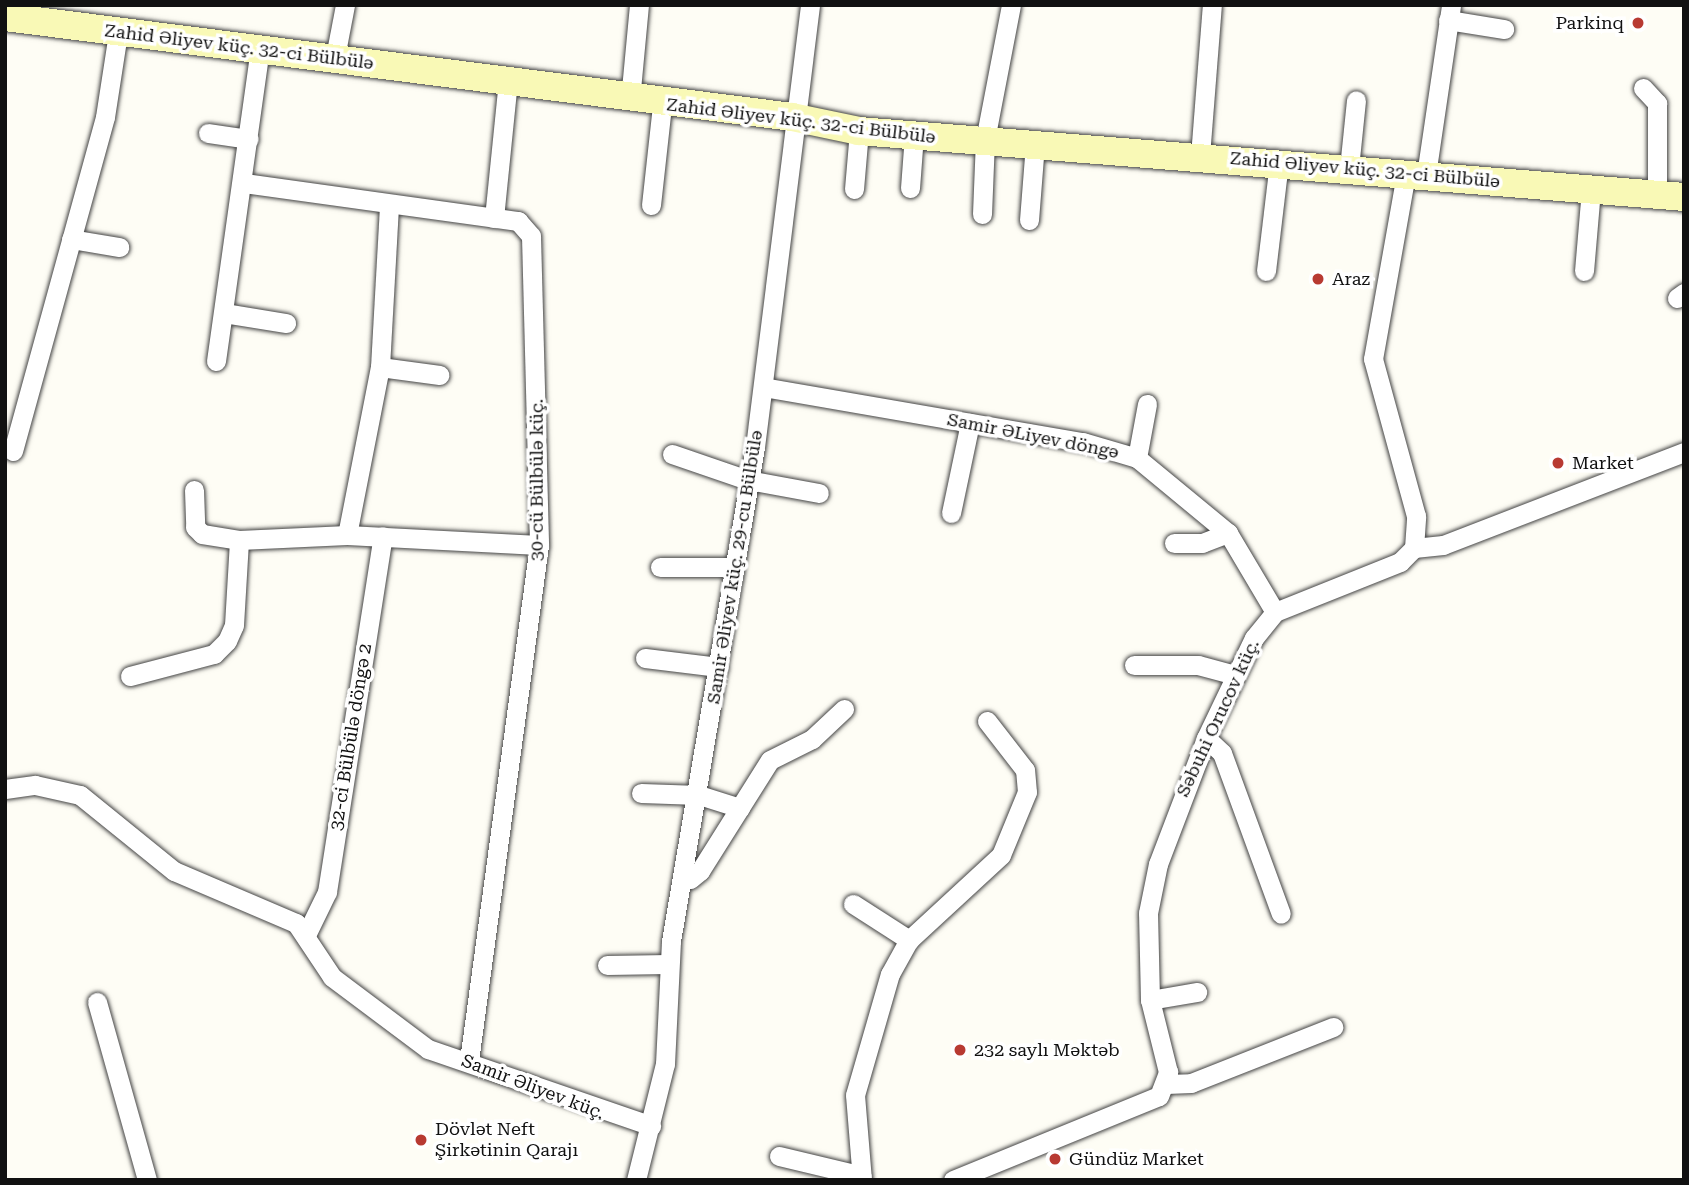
<!DOCTYPE html>
<html>
<head>
<meta charset="utf-8">
<style>
	body { margin:0 }
	#map { position:relative; width:1689px; height:1185px; overflow:hidden; background:#fefdf5; font-family:"Roboto Serif",serif }
	div>[style] { position:absolute }
	.roads { filter:drop-shadow(0 0 2px #444) drop-shadow(0 0 2px #444) }
	.street>* { height:19px; margin:-9.5px; padding:0 9.5px; transform-origin:9.5px; border-radius:9.5px; background:#fff }
	.secondary>* { height:28px; margin:-14px; padding:0 14px; transform-origin:14px; border-radius:14px; background:#f9f9b6 }
	.dots>* { width:19px; height:19px; translate:-50% -50%; box-sizing:border-box; border:4px solid #fff; border-radius:50% }
	span { translate:-50% -50%; white-space:nowrap; text-align:center; line-height:1.15; -webkit-text-stroke:7px #fff; paint-order:stroke }
	.poi-label { font-size:18px; color:#111 }
	.right { translate:-100% -50%; text-align:right }
	.left { translate:0 -50%; text-align:left }
	.street-label { font-size:18px; color:#111 }
	.frame { position:absolute; inset:0; border:7px solid #111; pointer-events:none }
</style>
</head>
<body>
<div id="map">
	<div class="roads">
		<div class="street">
			<div style="left:1448px;top:20px;width:57px;rotate:9.1deg"></div>
			<div style="left:335px;top:57px;width:53px;rotate:-79.1deg"></div>
			<div style="left:1643px;top:88px;width:21px;rotate:47deg"></div>
			<div style="left:1657px;top:103px;width:92px;rotate:90deg"></div>
			<div style="left:630px;top:100px;width:95px;rotate:-84.6deg"></div>
			<div style="left:208px;top:133px;width:41px;rotate:8.3deg"></div>
			<div style="left:1200px;top:156px;width:151px;rotate:-85.5deg"></div>
			<div style="left:1349px;top:168px;width:68px;rotate:-84.1deg"></div>
			<div style="left:1426px;top:175px;width:172px;rotate:-81.6deg"></div>
			<div style="left:244px;top:183px;width:277px;rotate:7.9deg"></div>
			<div style="left:518px;top:221px;width:20px;rotate:49deg"></div>
			<div style="left:531px;top:236px;width:309px;rotate:88.5deg"></div>
			<div style="left:539px;top:545px;width:521px;rotate:97.73deg"></div>
			<div style="left:910px;top:188px;width:53px;rotate:-85.7deg"></div>
			<div style="left:854px;top:189px;width:58px;rotate:-85.1deg"></div>
			<div style="left:651px;top:205px;width:101px;rotate:-83.7deg"></div>
			<div style="left:982px;top:214px;width:74px;rotate:-87.7deg"></div>
			<div style="left:985px;top:140px;width:137px;rotate:-79.1deg"></div>
			<div style="left:494px;top:218px;width:138px;rotate:-84.2deg"></div>
			<div style="left:1029px;top:220px;width:76px;rotate:-85.5deg"></div>
			<div style="left:71px;top:239px;width:49px;rotate:9.5deg"></div>
			<div style="left:1266px;top:271px;width:110px;rotate:-83.2deg"></div>
			<div style="left:1584px;top:271px;width:81px;rotate:-85.1deg"></div>
			<div style="left:1677px;top:298px;width:9px;rotate:-36deg"></div>
			<div style="left:224px;top:313px;width:63px;rotate:9.2deg"></div>
			<div style="left:216px;top:361px;width:317px;rotate:-82deg"></div>
			<div style="left:380px;top:367px;width:60px;rotate:7.7deg"></div>
			<div style="left:763px;top:387px;width:325px;rotate:9.8deg"></div>
			<div style="left:1083px;top:442px;width:56px;rotate:16.5deg"></div>
			<div style="left:1137px;top:458px;width:118px;rotate:39.5deg"></div>
			<div style="left:1228px;top:533px;width:92px;rotate:59.3deg"></div>
			<div style="left:13px;top:451px;width:346px;rotate:-74.6deg"></div>
			<div style="left:105px;top:117px;width:85px;rotate:-81.2deg"></div>
			<div style="left:672px;top:454px;width:80px;rotate:18.9deg"></div>
			<div style="left:748px;top:480px;width:72px;rotate:10.4deg"></div>
			<div style="left:1137px;top:458px;width:55px;rotate:-79.5deg"></div>
			<div style="left:194px;top:490px;width:37px;rotate:88deg"></div>
			<div style="left:195px;top:527px;width:10px;rotate:45deg"></div>
			<div style="left:202px;top:534px;width:37px;rotate:9deg"></div>
			<div style="left:951px;top:513px;width:92px;rotate:-78.1deg"></div>
			<div style="left:347px;top:535px;width:171px;rotate:-78.9deg"></div>
			<div style="left:380px;top:367px;width:163px;rotate:-86.8deg"></div>
			<div style="left:1174px;top:543px;width:28px"></div>
			<div style="left:1202px;top:543px;width:28px;rotate:-21deg"></div>
			<div style="left:1414px;top:548px;width:29px;rotate:-6deg"></div>
			<div style="left:1443px;top:545px;width:258px;rotate:-21.1deg"></div>
			<div style="left:660px;top:567px;width:74px"></div>
			<div style="left:645px;top:658px;width:74px;rotate:7deg"></div>
			<div style="left:1134px;top:665px;width:64px"></div>
			<div style="left:1198px;top:665px;width:39px;rotate:15deg"></div>
			<div style="left:130px;top:676px;width:87px;rotate:-14.7deg"></div>
			<div style="left:214px;top:654px;width:18px;rotate:-45deg"></div>
			<div style="left:227px;top:641px;width:17px;rotate:-66deg"></div>
			<div style="left:234px;top:625px;width:85px;rotate:-86.6deg"></div>
			<div style="left:239px;top:540px;width:108px;rotate:-2.7deg"></div>
			<div style="left:347px;top:535px;width:192px;rotate:3deg"></div>
			<div style="left:1206px;top:738px;width:22px;rotate:43deg"></div>
			<div style="left:1222px;top:753px;width:171px;rotate:69.9deg"></div>
			<div style="left:5px;top:789px;width:30px;rotate:-8deg"></div>
			<div style="left:35px;top:785px;width:46px;rotate:12.5deg"></div>
			<div style="left:80px;top:795px;width:121px;rotate:39deg"></div>
			<div style="left:174px;top:871px;width:133px;rotate:23.1deg"></div>
			<div style="left:296px;top:923px;width:65px;rotate:56.3deg"></div>
			<div style="left:332px;top:977px;width:120px;rotate:36.9deg"></div>
			<div style="left:428px;top:1049px;width:236px;rotate:19deg"></div>
			<div style="left:641px;top:793px;width:58px;rotate:2deg"></div>
			<div style="left:699px;top:795px;width:43px;rotate:17.6deg"></div>
			<div style="left:685px;top:875px;width:6px;rotate:39deg"></div>
			<div style="left:690px;top:879px;width:13px;rotate:-39deg"></div>
			<div style="left:700px;top:871px;width:131px;rotate:-57.8deg"></div>
			<div style="left:770px;top:760px;width:47px;rotate:-26.6deg"></div>
			<div style="left:812px;top:739px;width:44px;rotate:-43.2deg"></div>
			<div style="left:853px;top:904px;width:67px;rotate:32.7deg"></div>
			<div style="left:307px;top:933px;width:46px;rotate:-64deg"></div>
			<div style="left:327px;top:892px;width:360px;rotate:-81.1deg"></div>
			<div style="left:607px;top:965px;width:61px;rotate:-0.9deg"></div>
			<div style="left:1150px;top:1000px;width:48px;rotate:-9.7deg"></div>
			<div style="left:97px;top:1002px;width:185px;rotate:74.3deg"></div>
			<div style="left:1166px;top:1084px;width:25px;rotate:-2deg"></div>
			<div style="left:1191px;top:1083px;width:153px;rotate:-21.5deg"></div>
			<div style="left:779px;top:1156px;width:85px;rotate:13.5deg"></div>
			<div style="left:636px;top:1180px;width:120px;rotate:-76deg"></div>
			<div style="left:665px;top:1064px;width:123px;rotate:-87.2deg"></div>
			<div style="left:671px;top:941px;width:501px;rotate:-80.35deg"></div>
			<div style="left:755px;top:447px;width:445px;rotate:-82.9deg"></div>
			<div style="left:862px;top:1180px;width:85px;rotate:-94.7deg"></div>
			<div style="left:855px;top:1095px;width:126px;rotate:-73.9deg"></div>
			<div style="left:890px;top:974px;width:39px;rotate:-61deg"></div>
			<div style="left:909px;top:940px;width:125px;rotate:-42.7deg"></div>
			<div style="left:1001px;top:855px;width:68px;rotate:-67.6deg"></div>
			<div style="left:1027px;top:792px;width:22px;rotate:-95deg"></div>
			<div style="left:1025px;top:770px;width:62px;rotate:-127.8deg"></div>
			<div style="left:953px;top:1180px;width:222px;rotate:-22.2deg"></div>
			<div style="left:1159px;top:1096px;width:26px;rotate:-69deg"></div>
			<div style="left:1168px;top:1072px;width:74px;rotate:-104deg"></div>
			<div style="left:1150px;top:1000px;width:87px;rotate:-91.3deg"></div>
			<div style="left:1148px;top:913px;width:50px;rotate:-78.5deg"></div>
			<div style="left:1158px;top:864px;width:135px;rotate:-69.1deg"></div>
			<div style="left:1206px;top:738px;width:111px;rotate:-64.4deg"></div>
			<div style="left:1254px;top:638px;width:33px;rotate:-51deg"></div>
			<div style="left:1275px;top:612px;width:135px;rotate:-21.8deg"></div>
			<div style="left:1400px;top:562px;width:20px;rotate:-45deg"></div>
			<div style="left:1414px;top:548px;width:32px;rotate:-86deg"></div>
			<div style="left:1416px;top:516px;width:163px;rotate:-105.3deg"></div>
			<div style="left:1373px;top:359px;width:188px;rotate:-79.9deg"></div>
		</div>
		<div class="secondary">
			<div style="left:5px;top:17px;width:793px;rotate:7.24deg"></div>
			<div style="left:792px;top:117px;width:68px;rotate:11.8deg"></div>
			<div style="left:859px;top:131px;width:828px;rotate:4.57deg"></div>
		</div>
	</div>
	<div class="dots">
		<div style="left:1638px;top:23px;background:#b83a32"></div>
		<div style="left:1318px;top:279px;background:#b83a32"></div>
		<div style="left:1558px;top:463px;background:#b83a32"></div>
		<div style="left:960px;top:1050px;background:#b83a32"></div>
		<div style="left:421px;top:1140px;background:#b83a32"></div>
		<div style="left:1055px;top:1159px;background:#b83a32"></div>
	</div>
	<div class="poi-label">
		<span class="right" style="left:1624px;top:23px">Parkinq</span>
		<span class="left" style="left:1332px;top:279px">Araz</span>
		<span class="left" style="left:1572px;top:463px">Market</span>
		<span class="left" style="left:974px;top:1050px">232 saylı Məktəb</span>
		<span class="left" style="left:435px;top:1140px">Dövlət Neft<br>Şirkətinin Qarajı</span>
		<span class="left" style="left:1069px;top:1159px">Gündüz Market</span>
	</div>
	<div class="street-label">
		<span style="left:239px;top:47px;rotate:7deg">Zahid Əliyev küç. 32-ci Bülbülə</span>
		<span style="left:801px;top:121px;rotate:7deg">Zahid Əliyev küç. 32-ci Bülbülə</span>
		<span style="left:1365px;top:170px;rotate:5deg">Zahid Əliyev küç. 32-ci Bülbülə</span>
		<span style="left:1033px;top:436px;rotate:11deg">Samir ƏLiyev döngə</span>
		<span style="left:537px;top:480px;rotate:-90deg">30-cü Bülbülə küç.</span>
		<span style="left:735px;top:567px;rotate:-81deg">Samir Əliyev küç. 29-cu Bülbülə</span>
		<span style="left:1218px;top:718px;rotate:-65deg">Səbuhi Orucov küç.</span>
		<span style="left:351px;top:737px;rotate:-81deg">32-ci Bülbülə döngə 2</span>
		<span style="left:533px;top:1087px;rotate:21deg">Samir Əliyev küç.</span>
	</div>
	<div class="frame"></div>
</div>
</body>
</html>
